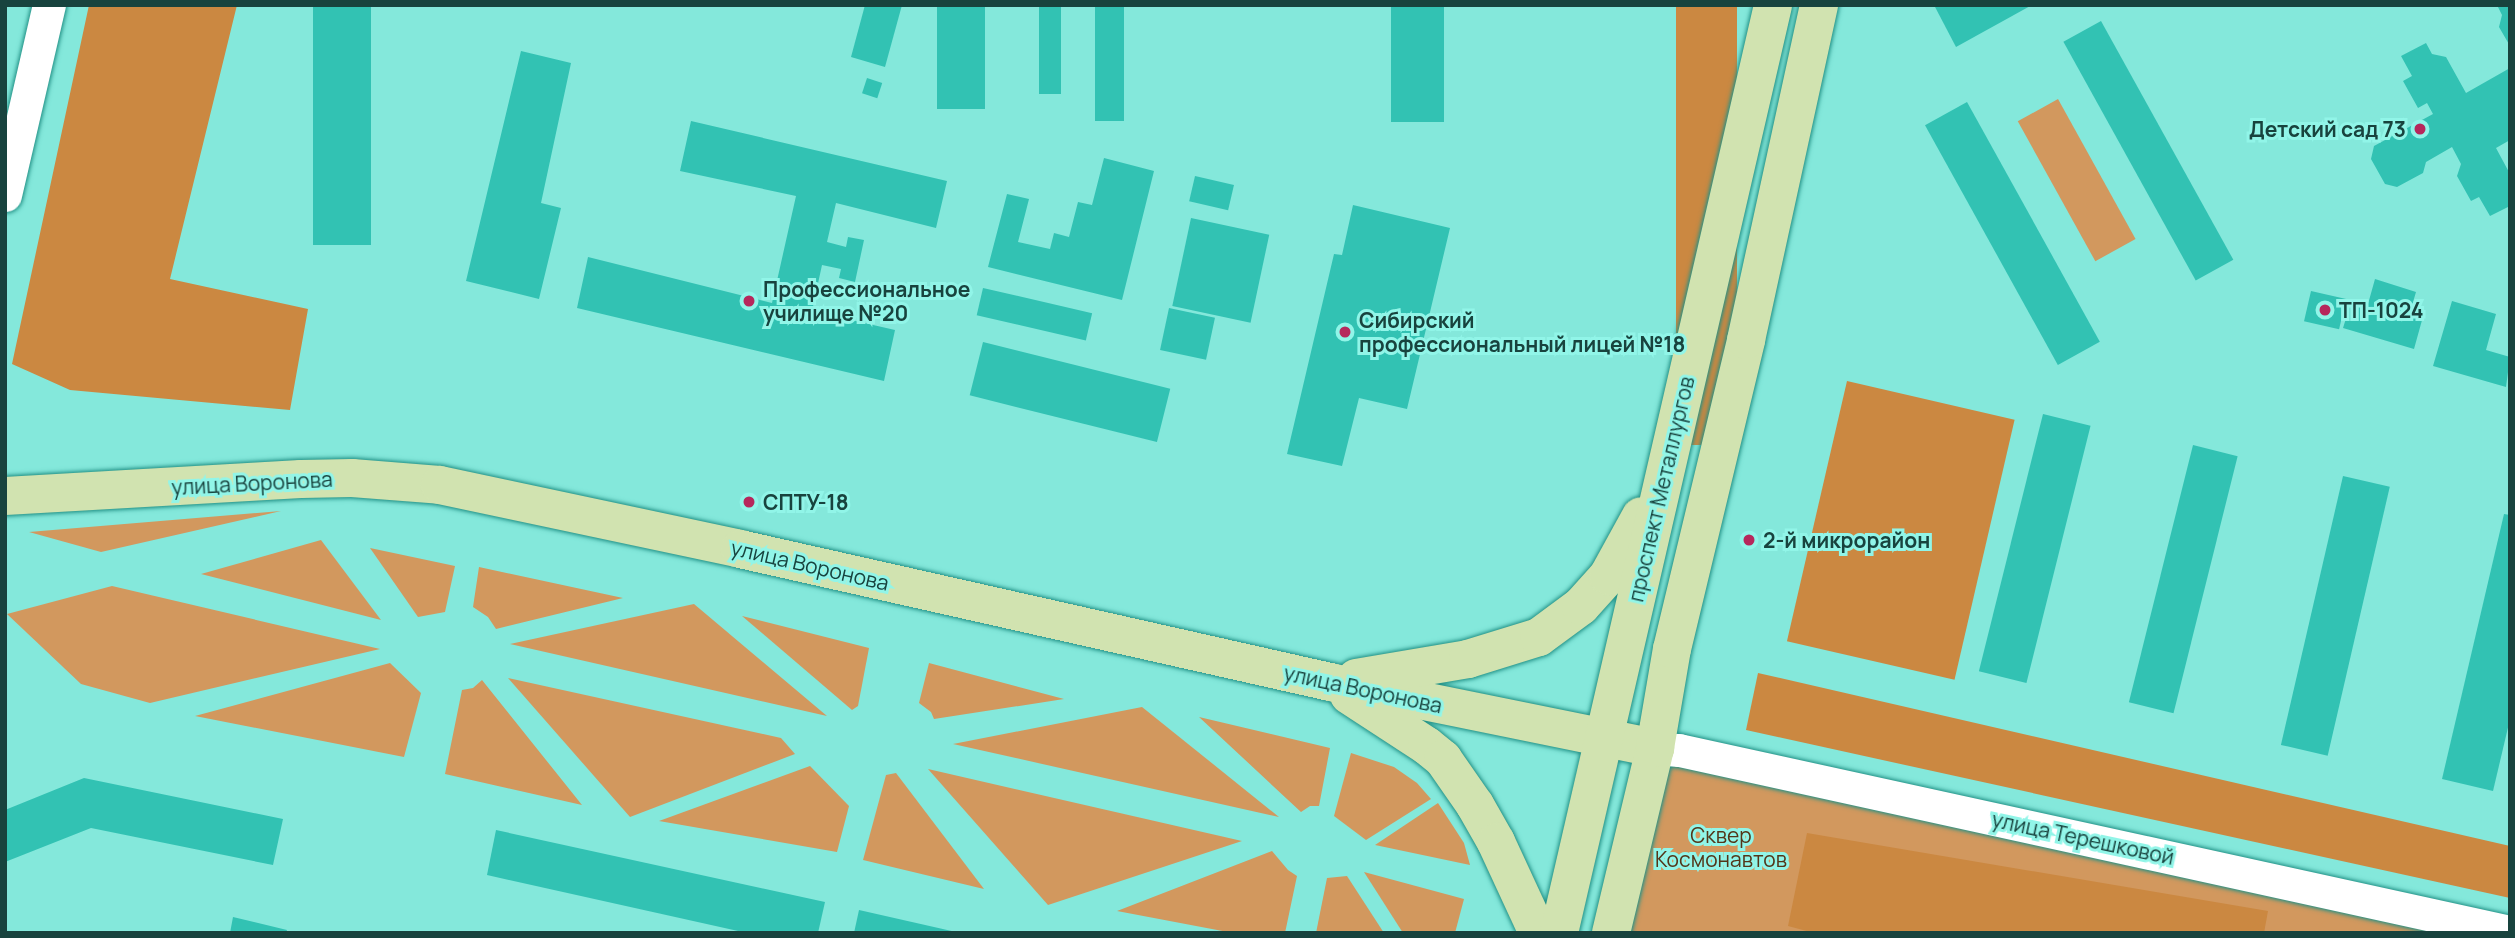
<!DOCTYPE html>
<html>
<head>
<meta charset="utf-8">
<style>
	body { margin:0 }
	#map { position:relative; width:2515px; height:938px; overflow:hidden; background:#84e8db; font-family:Manrope,sans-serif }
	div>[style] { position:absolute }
	.green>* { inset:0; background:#d2985e; transform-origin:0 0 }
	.forest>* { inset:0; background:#cb8841; transform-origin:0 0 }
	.building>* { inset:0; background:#32c2b3; transform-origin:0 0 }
	.roads { filter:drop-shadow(0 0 2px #229186) drop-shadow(0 0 2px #229186) }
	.minor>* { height:33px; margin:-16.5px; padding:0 16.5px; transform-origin:16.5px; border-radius:16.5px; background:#fff }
	.major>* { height:38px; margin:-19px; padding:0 19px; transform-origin:19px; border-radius:19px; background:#d1e3b0 }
	.dots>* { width:19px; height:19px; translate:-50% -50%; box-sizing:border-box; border:4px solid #91f5e8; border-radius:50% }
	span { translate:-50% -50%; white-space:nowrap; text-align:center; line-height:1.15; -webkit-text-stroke:6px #91f5e8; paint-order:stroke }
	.poi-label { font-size:21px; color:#18433e; font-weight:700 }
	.right { translate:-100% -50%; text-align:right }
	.left { translate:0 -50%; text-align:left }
	.street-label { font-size:21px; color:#18433e }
	.park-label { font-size:21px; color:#533619 }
	.frame { position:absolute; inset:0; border:7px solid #18433e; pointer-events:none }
</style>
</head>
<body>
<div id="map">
	<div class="green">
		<div style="left:2058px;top:99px;width:160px;height:46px;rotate:61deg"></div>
		<div style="clip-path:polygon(281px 511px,101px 552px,29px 532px)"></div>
		<div style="clip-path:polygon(321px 540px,381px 620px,201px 574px)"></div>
		<div style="clip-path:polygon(370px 548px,455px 566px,445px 612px,418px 617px)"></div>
		<div style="clip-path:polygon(479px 567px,623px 598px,496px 629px,488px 617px,473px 607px)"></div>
		<div style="clip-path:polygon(112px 586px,380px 649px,150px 703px,81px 684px,7px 614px)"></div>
		<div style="clip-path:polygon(694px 604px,827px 716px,510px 644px)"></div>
		<div style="clip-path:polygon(742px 616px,869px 648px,858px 706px,852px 710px)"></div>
		<div style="clip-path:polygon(390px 663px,421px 693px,404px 757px,195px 716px)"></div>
		<div style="clip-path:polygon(929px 663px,1064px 699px,934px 719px,931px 712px,919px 703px)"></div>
		<div style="clip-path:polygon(508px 678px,781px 738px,795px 754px,630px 817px)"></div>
		<div style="clip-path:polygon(482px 680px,582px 805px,445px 774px,462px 690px,473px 688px)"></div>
		<div style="clip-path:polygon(1142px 707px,1279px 817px,953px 744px)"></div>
		<div style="clip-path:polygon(1199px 717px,1330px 748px,1319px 806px,1310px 806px,1301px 812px)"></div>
		<div style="clip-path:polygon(1655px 748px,2510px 933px,1611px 933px)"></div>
		<div style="clip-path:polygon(1351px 753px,1394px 767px,1417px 783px,1431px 799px,1366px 840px,1334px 816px)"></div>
		<div style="clip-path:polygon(810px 766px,849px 806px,837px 852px,659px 821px)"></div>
		<div style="clip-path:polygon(928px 769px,1242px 841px,1048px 905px)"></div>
		<div style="clip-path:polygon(896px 773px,984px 889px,863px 860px,886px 775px)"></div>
		<div style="clip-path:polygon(1438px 803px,1464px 843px,1470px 865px,1375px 845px)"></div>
		<div style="clip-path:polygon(1272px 851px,1288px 870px,1297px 876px,1285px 933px,1233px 933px,1117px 911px)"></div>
		<div style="clip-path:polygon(1364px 872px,1464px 899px,1455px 933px,1403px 933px)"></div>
		<div style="clip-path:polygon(1347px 876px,1384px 933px,1316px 933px,1327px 878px)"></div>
	</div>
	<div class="forest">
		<div style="clip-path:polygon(89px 5px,237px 5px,170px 279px,308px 309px,290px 410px,70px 390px,12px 364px)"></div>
		<div style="left:1676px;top:5px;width:61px;height:440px"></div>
		<div style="left:1847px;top:381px;width:172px;height:267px;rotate:13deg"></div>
		<div style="clip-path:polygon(1758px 673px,2510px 846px,2510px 898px,1746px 730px)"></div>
		<div style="clip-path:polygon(1807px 833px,2268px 911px,2264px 933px,1814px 933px,1788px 926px)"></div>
	</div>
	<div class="building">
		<div style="left:313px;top:5px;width:58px;height:240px"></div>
		<div style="clip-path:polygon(865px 5px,902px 5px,885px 67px,851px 57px)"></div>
		<div style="left:937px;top:5px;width:48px;height:104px"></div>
		<div style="left:1039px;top:5px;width:22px;height:89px"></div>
		<div style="left:1095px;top:5px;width:29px;height:116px"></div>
		<div style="left:1391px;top:5px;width:53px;height:117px"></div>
		<div style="clip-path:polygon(1934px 5px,2032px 5px,1956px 47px)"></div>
		<div style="clip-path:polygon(2497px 5px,2510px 5px,2510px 46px,2499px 27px,2502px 15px)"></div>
		<div style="left:2101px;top:21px;width:273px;height:43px;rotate:61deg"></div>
		<div style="clip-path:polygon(2426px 43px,2432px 54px,2446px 57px,2466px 93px,2510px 68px,2510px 140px,2496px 148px,2510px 174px,2510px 206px,2490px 216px,2479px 197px,2471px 201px,2457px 176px,2461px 164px,2452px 147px,2426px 162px,2423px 173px,2397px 187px,2385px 184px,2371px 159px,2374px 146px,2433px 114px,2427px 103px,2418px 108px,2403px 81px,2412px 76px,2401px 56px)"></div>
		<div style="clip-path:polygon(521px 51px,571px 63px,541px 203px,561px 208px,539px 299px,466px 281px)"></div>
		<div style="left:867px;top:78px;width:16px;height:16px;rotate:18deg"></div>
		<div style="left:1967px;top:102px;width:274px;height:48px;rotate:61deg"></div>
		<div style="clip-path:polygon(691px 121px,947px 181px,936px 228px,836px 203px,827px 242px,846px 247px,848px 237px,864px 240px,855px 282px,839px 278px,841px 269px,822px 265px,812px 311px,895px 330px,884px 381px,577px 308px,588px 257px,772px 303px,796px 196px,680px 171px)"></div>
		<div style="clip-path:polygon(1104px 158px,1154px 171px,1122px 300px,988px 267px,1007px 194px,1029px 199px,1018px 242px,1050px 249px,1054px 233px,1069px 237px,1078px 202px,1092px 205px)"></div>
		<div style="left:1195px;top:176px;width:40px;height:26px;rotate:13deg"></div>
		<div style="clip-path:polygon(1353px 205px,1450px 228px,1407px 409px,1359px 398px,1342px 466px,1287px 454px,1334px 254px,1342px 255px)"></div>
		<div style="left:1191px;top:218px;width:80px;height:90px;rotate:12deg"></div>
		<div style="clip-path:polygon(2375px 279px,2416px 292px,2411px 309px,2424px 313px,2414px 349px,2343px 328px,2352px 299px,2368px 304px)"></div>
		<div style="left:983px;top:288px;width:112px;height:28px;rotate:13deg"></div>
		<div style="left:2311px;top:291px;width:36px;height:31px;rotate:13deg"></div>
		<div style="clip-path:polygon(2452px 301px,2496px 314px,2486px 350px,2510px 357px,2506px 387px,2433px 366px)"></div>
		<div style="left:1169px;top:308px;width:47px;height:43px;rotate:12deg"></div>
		<div style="left:983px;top:342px;width:193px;height:55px;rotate:14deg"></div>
		<div style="left:2043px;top:414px;width:49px;height:265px;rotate:14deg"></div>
		<div style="left:2193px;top:445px;width:46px;height:265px;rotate:14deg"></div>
		<div style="left:2343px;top:476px;width:48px;height:276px;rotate:13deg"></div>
		<div style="clip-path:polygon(2504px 514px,2510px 515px,2510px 719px,2493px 791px,2442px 779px)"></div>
		<div style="clip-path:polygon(84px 778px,283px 819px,273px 865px,91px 828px,5px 862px,5px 810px)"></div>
		<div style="clip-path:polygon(496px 830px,825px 902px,818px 933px,747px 933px,487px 875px)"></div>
		<div style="clip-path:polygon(859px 910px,956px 932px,956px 933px,854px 933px)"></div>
		<div style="clip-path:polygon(233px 917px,287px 930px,286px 933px,230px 933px)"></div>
	</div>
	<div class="roads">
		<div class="minor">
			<div style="left:5px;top:195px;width:195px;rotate:-77deg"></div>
			<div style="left:1655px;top:748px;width:24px;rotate:5deg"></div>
			<div style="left:1679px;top:750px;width:851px;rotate:12.35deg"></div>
		</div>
		<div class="major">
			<div style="left:5px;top:496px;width:296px;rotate:-3.3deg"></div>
			<div style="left:301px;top:479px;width:51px;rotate:-1.1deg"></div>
			<div style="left:352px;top:478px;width:88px;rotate:4.5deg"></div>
			<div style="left:440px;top:485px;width:307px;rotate:12deg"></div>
			<div style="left:740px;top:549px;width:605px;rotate:12.7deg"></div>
			<div style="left:1330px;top:682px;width:332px;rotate:11.5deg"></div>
			<div style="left:1356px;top:678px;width:114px;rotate:-9.6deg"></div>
			<div style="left:1468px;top:659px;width:74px;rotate:-17.2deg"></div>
			<div style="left:1539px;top:637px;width:52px;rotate:-36.4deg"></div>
			<div style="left:1581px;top:606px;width:40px;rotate:-48deg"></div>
			<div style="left:1608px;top:576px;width:68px;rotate:-61.2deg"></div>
			<div style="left:1349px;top:695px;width:93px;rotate:33.2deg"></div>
			<div style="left:1427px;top:746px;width:21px;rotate:39deg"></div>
			<div style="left:1443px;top:759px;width:56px;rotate:55.2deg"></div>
			<div style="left:1475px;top:805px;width:43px;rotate:60.4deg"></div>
			<div style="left:1496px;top:842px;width:100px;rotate:65.2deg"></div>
			<div style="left:1559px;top:933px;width:952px;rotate:-77.01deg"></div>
			<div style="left:1611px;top:933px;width:190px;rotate:-76.6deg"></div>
			<div style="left:1655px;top:748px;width:100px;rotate:-80.3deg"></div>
			<div style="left:1672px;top:649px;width:318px;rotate:-76.5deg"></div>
			<div style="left:1746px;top:340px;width:343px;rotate:-77.7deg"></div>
		</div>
	</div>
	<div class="dots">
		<div style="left:2420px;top:129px;background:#b6285c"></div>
		<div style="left:749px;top:301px;background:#b6285c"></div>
		<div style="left:2325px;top:310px;background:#b6285c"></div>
		<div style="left:1345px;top:332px;background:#b6285c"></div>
		<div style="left:749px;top:502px;background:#b6285c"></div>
		<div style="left:1749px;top:540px;background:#b6285c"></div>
	</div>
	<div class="poi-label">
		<span class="right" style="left:2406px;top:129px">Детский сад 73</span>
		<span class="left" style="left:763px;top:301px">Профессиональное<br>училище №20</span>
		<span class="left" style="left:2339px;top:310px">ТП-1024</span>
		<span class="left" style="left:1359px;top:332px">Сибирский<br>профессиональный лицей №18</span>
		<span class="left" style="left:763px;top:502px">СПТУ-18</span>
		<span class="left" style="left:1763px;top:540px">2-й микрорайон</span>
	</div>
	<div class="street-label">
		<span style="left:252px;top:483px;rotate:-3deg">улица Воронова</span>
		<span style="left:1661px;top:489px;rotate:-77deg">проспект Металлургов</span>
		<span style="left:810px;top:565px;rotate:13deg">улица Воронова</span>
		<span style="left:1363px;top:689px;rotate:12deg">улица Воронова</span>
		<span style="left:2083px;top:838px;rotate:12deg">улица Терешковой</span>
	</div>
	<div class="park-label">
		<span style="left:1721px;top:847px">Сквер<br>Космонавтов</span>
	</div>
	<div class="frame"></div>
</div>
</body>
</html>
